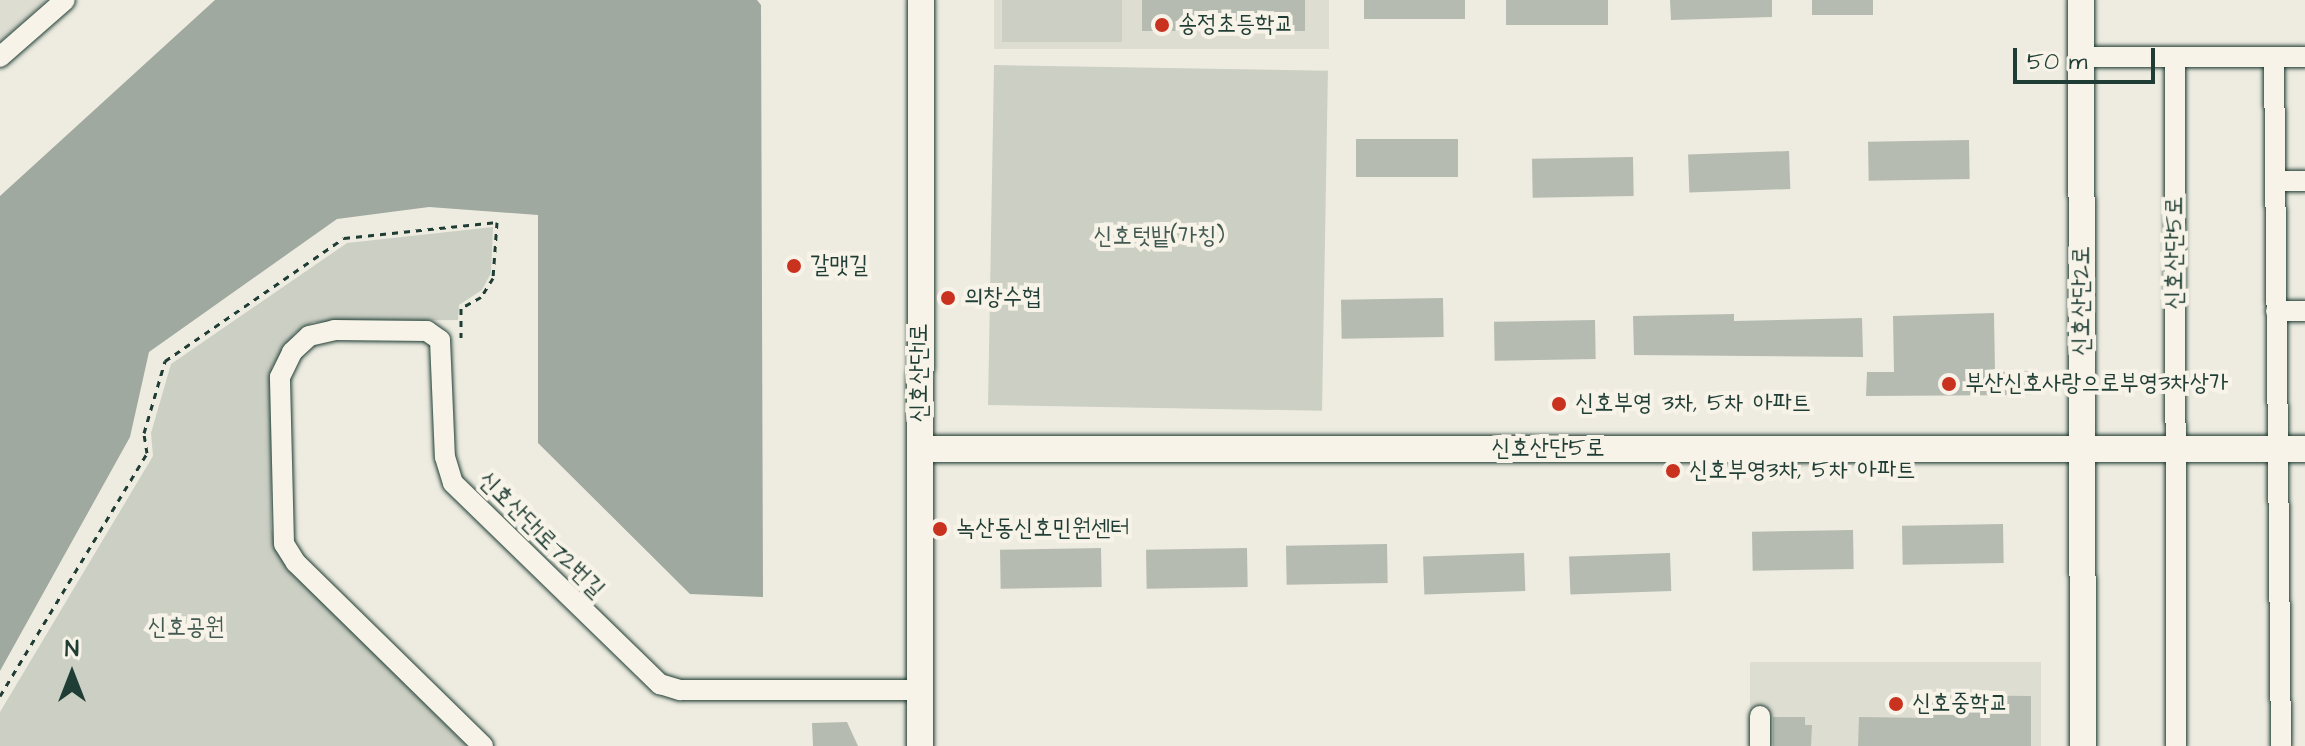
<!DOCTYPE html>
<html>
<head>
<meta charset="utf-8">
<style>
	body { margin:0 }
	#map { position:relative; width:2305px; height:746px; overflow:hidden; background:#eeece1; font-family:"Architects Daughter","Poor Story",sans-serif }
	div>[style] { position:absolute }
	.built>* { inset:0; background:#ddddd2; transform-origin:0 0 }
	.green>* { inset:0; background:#cccfc4; transform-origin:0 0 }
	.water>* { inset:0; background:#9fa99f }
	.building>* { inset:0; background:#b5bbb0; transform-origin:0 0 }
	.path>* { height:3px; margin-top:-1.5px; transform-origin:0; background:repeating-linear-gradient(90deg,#1f3d34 0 6px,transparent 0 12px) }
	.roads { filter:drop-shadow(0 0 2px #1f3d34) drop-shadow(0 0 2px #1f3d34) }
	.minor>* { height:20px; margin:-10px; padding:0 10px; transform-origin:10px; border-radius:10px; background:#f7f3e8 }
	.major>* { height:26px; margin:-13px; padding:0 13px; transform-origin:13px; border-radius:13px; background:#f7f3e8 }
	.dots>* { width:22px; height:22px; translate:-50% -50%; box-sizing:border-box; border:4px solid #f7f3e8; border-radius:50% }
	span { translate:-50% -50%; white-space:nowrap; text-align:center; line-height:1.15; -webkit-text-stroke:8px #f7f3e8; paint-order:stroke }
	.poi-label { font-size:24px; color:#1f3d34 }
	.left { translate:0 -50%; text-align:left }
	.park-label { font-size:24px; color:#425a51 }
	.street-label { font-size:24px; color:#1f3d34 }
	.north { position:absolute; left:32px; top:634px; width:80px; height:80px; -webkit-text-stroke:6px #f7f3e8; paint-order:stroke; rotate:0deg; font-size:22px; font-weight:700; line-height:32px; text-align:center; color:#1f3d34 }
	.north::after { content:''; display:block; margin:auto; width:28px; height:36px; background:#1f3d34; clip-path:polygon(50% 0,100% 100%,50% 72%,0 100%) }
	.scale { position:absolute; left:2013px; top:48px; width:142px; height:36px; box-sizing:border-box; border:4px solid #1f3d34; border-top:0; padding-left:10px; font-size:24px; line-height:28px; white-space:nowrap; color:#1f3d34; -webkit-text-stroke:6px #f7f3e8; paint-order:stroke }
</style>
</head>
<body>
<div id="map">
	<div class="built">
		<div style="clip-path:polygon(0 0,47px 0,0 42px)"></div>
		<div style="left:994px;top:0;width:335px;height:49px"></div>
		<div style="left:1750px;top:662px;width:291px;height:84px"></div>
	</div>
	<div class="green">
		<div style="left:1002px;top:0;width:120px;height:42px"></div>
		<div style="left:994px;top:65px;width:334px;height:340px;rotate:1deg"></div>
		<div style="clip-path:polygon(493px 227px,491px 273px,482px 290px,459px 305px,458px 320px,313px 322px,295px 333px,272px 367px,271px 527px,276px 548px,287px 567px,467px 746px,0 746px,0 712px,153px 456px,151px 433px,171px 364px,347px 243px)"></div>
	</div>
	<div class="water">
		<div style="clip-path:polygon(215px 0,757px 0,761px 5px,763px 597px,690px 594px,538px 443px,538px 215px,429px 207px,337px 219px,149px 352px,130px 437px,0 671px,0 196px)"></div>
	</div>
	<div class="building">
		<div style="left:1142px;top:0;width:163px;height:31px"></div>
		<div style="left:1364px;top:0;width:101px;height:19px"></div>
		<div style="left:1506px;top:0;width:102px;height:25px"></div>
		<div style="clip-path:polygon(1670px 0,1772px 0,1772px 17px,1671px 20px)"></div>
		<div style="left:1812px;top:0;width:61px;height:15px"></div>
		<div style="left:1458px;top:139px;width:38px;height:102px;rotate:90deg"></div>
		<div style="left:1969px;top:140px;width:39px;height:101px;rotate:89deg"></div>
		<div style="left:1789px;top:151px;width:38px;height:101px;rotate:88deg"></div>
		<div style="left:1633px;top:157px;width:39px;height:101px;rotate:89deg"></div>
		<div style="left:1443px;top:298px;width:39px;height:102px;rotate:89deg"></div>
		<div style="clip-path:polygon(1994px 313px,1995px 372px,2031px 371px,2031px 395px,1866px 396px,1867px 372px,1894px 372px,1893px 316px)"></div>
		<div style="clip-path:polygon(1734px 314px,1734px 321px,1862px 318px,1863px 357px,1634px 355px,1633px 316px)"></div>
		<div style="left:1595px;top:320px;width:39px;height:101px;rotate:89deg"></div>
		<div style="left:2003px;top:524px;width:39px;height:101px;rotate:89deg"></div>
		<div style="left:1853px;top:530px;width:39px;height:101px;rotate:89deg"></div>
		<div style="left:1387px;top:544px;width:39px;height:101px;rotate:89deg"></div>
		<div style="left:1101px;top:548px;width:39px;height:101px;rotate:89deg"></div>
		<div style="left:1247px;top:548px;width:39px;height:101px;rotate:89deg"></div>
		<div style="left:1524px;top:553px;width:38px;height:101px;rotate:88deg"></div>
		<div style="left:1670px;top:553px;width:38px;height:101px;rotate:88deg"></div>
		<div style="clip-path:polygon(1929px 695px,2031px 696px,2031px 746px,1858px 746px,1859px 717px,1929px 718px)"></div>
		<div style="clip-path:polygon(1773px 717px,1805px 717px,1805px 725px,1812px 725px,1811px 746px,1773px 746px)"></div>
		<div style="clip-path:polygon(847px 722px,858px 746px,813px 746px,812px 723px)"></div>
	</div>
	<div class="path">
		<div style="left:0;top:696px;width:284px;rotate:-58.8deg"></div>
		<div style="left:147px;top:453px;width:20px;rotate:-99deg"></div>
		<div style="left:144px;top:433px;width:75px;rotate:-73.7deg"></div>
		<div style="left:165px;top:361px;width:217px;rotate:-34.5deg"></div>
		<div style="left:344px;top:238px;width:154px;rotate:-6deg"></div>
		<div style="left:497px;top:222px;width:56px;rotate:94.1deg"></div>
		<div style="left:493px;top:278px;width:22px;rotate:122deg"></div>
		<div style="left:481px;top:297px;width:23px;rotate:151deg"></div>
		<div style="left:461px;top:308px;width:30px;rotate:90deg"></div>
	</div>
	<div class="roads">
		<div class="minor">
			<div style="left:0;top:57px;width:86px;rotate:-41.2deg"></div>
			<div style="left:2081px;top:57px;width:224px"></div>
			<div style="left:2175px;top:57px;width:689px;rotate:89.92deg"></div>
			<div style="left:2274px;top:57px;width:689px;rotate:89.42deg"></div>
			<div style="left:2275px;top:181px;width:30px"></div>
			<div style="left:2276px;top:311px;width:29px"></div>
			<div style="left:1760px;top:716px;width:30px;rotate:90deg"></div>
			<div style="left:483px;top:746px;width:262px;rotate:-135.6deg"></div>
			<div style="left:296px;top:563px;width:22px;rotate:-122deg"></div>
			<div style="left:284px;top:544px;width:167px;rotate:-91.4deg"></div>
			<div style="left:280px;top:377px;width:28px;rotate:-64deg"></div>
			<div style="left:292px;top:352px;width:23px;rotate:-43deg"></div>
			<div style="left:309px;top:336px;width:26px;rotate:-13deg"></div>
			<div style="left:334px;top:330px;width:93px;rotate:0.6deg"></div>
			<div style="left:427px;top:331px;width:16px;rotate:35deg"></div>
			<div style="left:440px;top:340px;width:117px;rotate:87.6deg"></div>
			<div style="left:445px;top:457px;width:27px;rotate:73deg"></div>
			<div style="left:453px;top:483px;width:289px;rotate:44.2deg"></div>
			<div style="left:660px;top:684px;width:21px;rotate:17deg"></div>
			<div style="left:680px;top:690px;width:240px"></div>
		</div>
		<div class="major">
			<div style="left:2081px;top:0;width:746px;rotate:89.85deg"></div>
			<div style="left:920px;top:449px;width:1385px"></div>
			<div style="left:920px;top:746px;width:746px;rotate:-89.92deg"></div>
		</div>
	</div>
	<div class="dots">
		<div style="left:1162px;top:25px;background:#c8321e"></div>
		<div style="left:794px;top:266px;background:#c8321e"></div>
		<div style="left:948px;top:298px;background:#c8321e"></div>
		<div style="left:1949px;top:384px;background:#c8321e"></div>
		<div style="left:1559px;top:404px;background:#c8321e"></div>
		<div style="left:1673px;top:471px;background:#c8321e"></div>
		<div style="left:940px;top:529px;background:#c8321e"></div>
		<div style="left:1896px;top:704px;background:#c8321e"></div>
	</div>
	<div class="poi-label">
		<span class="left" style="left:1178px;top:25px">송정초등학교</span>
		<span class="left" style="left:810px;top:266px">갈맷길</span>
		<span class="left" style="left:964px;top:298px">의창수협</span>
		<span class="left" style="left:1965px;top:384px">부산신호사랑으로부영3차상가</span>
		<span class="left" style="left:1575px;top:404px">신호부영 3차, 5차 아파트</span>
		<span class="left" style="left:1689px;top:471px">신호부영3차, 5차 아파트</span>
		<span class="left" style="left:956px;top:529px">녹산동신호민원센터</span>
		<span class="left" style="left:1912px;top:704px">신호중학교</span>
	</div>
	<div class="park-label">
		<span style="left:1159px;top:237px">신호텃밭(가칭)</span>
		<span style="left:186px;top:628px">신호공원</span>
	</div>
	<div class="street-label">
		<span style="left:2175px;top:253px;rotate:-90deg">신호산단5로</span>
		<span style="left:2082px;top:301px;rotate:-90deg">신호산단2로</span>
		<span style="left:920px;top:373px;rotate:-90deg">신호산단1로</span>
		<span style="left:1548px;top:449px">신호산단5로</span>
		<span style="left:541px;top:535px;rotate:45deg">신호산단1로72번길</span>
	</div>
	<div class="north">N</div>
	<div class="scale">50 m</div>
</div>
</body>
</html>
